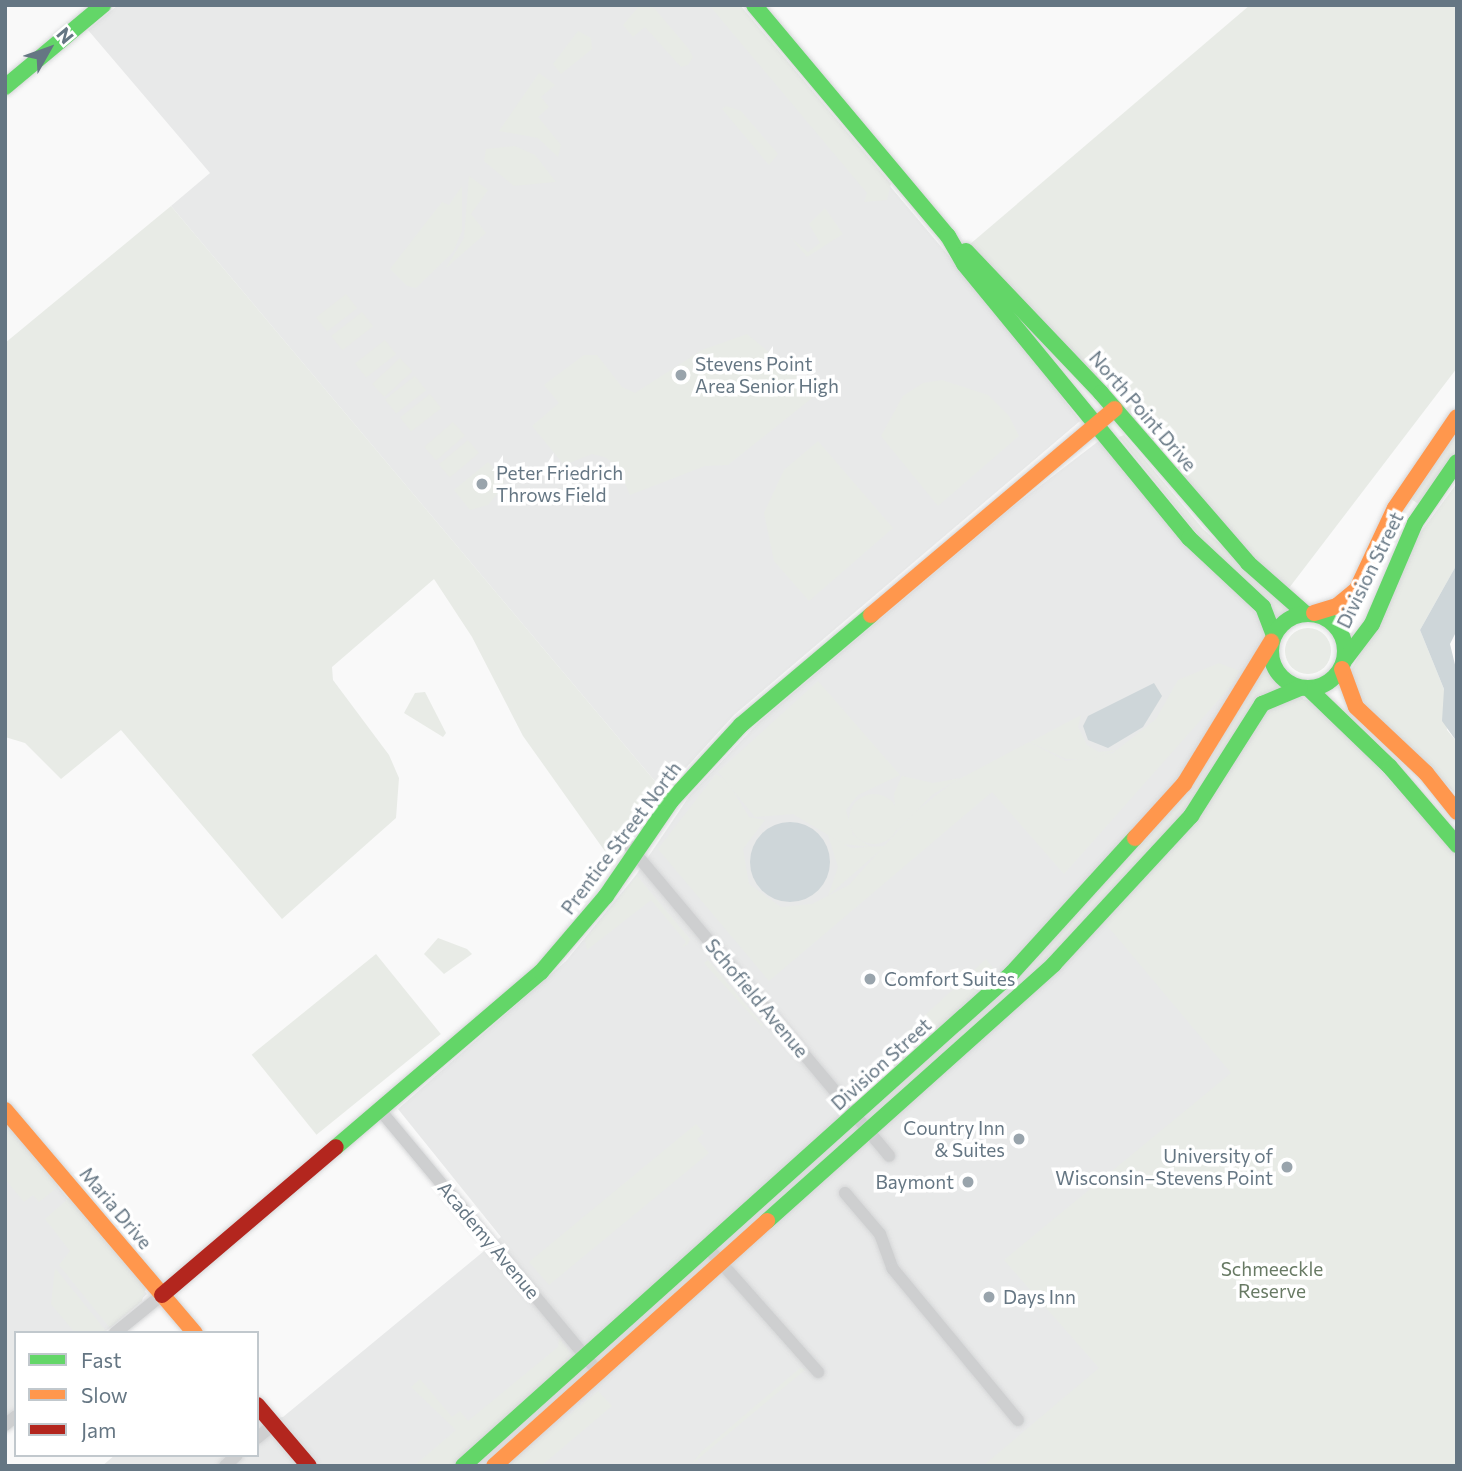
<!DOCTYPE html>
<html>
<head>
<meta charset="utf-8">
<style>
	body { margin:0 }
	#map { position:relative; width:1462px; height:1471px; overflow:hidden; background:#f9f9f9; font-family:Commissioner,sans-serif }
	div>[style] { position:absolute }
	.built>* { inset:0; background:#e8e9e9 }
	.green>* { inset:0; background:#e8ebe6; transform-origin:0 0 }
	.round { border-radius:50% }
	.water>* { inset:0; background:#ced6d9 }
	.roads { filter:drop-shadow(0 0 2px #d5d6d7) drop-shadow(0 0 2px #d5d6d7) }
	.street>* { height:12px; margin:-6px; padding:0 6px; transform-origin:6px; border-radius:6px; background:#cecfd0 }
	.fast>* { height:16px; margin:-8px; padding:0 8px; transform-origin:8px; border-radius:8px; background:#63d668 }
	.fast>.ring { margin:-8px; padding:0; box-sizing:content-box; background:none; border:16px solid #63d668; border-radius:50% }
	.slow>* { height:16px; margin:-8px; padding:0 8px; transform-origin:8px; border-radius:8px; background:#ff974d }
	.jam>* { height:16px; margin:-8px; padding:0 8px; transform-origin:8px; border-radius:8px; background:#b3261e }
	.dots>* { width:19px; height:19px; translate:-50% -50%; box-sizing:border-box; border:4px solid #fff; border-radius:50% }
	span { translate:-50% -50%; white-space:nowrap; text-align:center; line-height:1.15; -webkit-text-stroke:7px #fff; paint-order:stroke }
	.poi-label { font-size:19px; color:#657683 }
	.left { translate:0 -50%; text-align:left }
	.right { translate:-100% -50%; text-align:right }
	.street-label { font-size:19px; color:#657683 }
	.park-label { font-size:19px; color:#687a64 }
	.frame { position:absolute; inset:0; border:7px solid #657683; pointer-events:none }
	.legend { position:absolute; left:14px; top:1331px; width:245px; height:126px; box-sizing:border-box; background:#fff; border:2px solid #c1c8cd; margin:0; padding:9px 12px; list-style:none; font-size:21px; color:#657683 }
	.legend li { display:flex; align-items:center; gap:14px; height:35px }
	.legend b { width:35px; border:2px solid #c1c8cd }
	.north { position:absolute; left:14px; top:14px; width:70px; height:70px; -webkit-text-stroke:5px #fff; paint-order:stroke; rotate:50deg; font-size:19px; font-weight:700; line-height:28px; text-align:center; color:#657683 }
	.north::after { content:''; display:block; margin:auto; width:24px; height:32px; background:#657683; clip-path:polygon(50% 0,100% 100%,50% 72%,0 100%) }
</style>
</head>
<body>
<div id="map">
	<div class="built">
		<div style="clip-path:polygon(118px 5px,737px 5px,1019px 339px,1080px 421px,734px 715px,664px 792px,171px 206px,210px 173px,88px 30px)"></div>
		<div style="clip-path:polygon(1100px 440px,1264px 622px,1267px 664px,1303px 698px,1457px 1466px,102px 1466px,115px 1455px,257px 1455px,257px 1415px,263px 1421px,283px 1417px,501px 1237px,398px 1109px,566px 961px,636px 875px,690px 795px,758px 723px,1011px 508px)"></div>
		<div style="clip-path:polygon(5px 1123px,147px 1294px,104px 1333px,16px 1333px,16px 1408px,5px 1417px)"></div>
	</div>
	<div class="green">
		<div style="clip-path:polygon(640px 5px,654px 8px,688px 48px,693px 57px,688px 65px,681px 67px,645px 27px,633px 37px,623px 25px)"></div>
		<div style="clip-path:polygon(709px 5px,740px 5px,891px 184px,887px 200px,864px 202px,867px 193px)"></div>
		<div style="clip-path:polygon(1250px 5px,1457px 5px,1457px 368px,1286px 592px,969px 245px)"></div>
		<div style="clip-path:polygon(578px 31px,591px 38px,592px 49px,561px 74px,553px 64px)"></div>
		<div style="clip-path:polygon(539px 73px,555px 85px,541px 97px,549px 107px,538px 117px,561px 145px,558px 157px,538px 138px,499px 131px)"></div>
		<div style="clip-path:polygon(726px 106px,741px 111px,778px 154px,769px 165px,722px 109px)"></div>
		<div style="clip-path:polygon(515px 146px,535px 155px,556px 182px,514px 186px,484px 161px,486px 149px)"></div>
		<div style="clip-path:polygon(469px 176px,488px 190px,471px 214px,486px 233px,446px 268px,464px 238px)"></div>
		<div style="clip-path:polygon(462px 186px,462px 231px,453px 252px,416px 288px,407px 286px,390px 269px,442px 202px,449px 205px)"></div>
		<div style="clip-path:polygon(171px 206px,664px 792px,642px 823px,625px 827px,614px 864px,523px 736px,472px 637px,434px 579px,332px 667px,333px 680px,389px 755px,399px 778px,396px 818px,282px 919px,121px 730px,61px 779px,25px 743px,5px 737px,5px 343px)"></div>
		<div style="clip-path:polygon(825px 208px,843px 234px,807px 257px,791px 238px,808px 252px,820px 243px,809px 224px)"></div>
		<div style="left:346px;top:294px;width:18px;height:38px;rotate:52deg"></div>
		<div style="left:362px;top:312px;width:18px;height:39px;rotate:52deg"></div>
		<div style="clip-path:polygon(747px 334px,810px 386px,812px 398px,728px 465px,705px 466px,630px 495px,617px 466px,605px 457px,592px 454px,564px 465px,532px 426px,559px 403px,544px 385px,584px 355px,597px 355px,622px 387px,635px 393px,702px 350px)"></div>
		<div style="left:385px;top:340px;width:18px;height:38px;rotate:52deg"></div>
		<div style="left:400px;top:358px;width:18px;height:38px;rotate:47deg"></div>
		<div style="left:415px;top:376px;width:18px;height:38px;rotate:52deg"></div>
		<div style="clip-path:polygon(942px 380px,988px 395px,1009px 416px,1019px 436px,938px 506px,881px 436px,903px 396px,923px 383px)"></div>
		<div style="left:430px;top:394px;width:18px;height:38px;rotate:52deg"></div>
		<div style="left:453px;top:422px;width:18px;height:38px;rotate:49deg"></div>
		<div style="clip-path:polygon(1457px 430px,1457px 452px,1420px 505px,1408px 497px)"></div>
		<div style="clip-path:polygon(1124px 435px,1203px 529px,1295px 610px,1277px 622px,1268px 600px,1215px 556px,1119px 437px)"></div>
		<div style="left:468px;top:440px;width:17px;height:38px;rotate:50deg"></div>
		<div style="clip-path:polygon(818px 441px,893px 528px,809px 601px,774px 561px,764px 513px,784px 470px)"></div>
		<div style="clip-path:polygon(488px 462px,504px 481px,502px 488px,488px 505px,470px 510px,454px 490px)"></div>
		<div style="clip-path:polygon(1457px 483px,1457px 564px,1420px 630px,1444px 689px,1447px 730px,1457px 742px,1457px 795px,1358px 697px,1351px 671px,1418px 536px)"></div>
		<div class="round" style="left:1285px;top:628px;width:46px;height:46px"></div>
		<div style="clip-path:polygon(1265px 660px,1282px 685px,1255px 701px,1213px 775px,1166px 834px,1062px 945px,1024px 973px,1209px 762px)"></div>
		<div style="clip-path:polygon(1219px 663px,1240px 671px,1231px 686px,1064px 874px,992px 792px,769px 981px,658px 849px,716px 774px,727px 781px,749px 817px,765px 820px,743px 849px,749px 884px,781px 907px,812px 904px,849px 885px,915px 812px,952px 783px,1029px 742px,1066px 761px,1113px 753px,1156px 719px,1178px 680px)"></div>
		<div style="clip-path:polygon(818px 681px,900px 775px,858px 795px,846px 810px,853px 835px,871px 847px,843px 844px,793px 814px,755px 817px,718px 772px)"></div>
		<div style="clip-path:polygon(425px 692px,446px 733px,443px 737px,404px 713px,415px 693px)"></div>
		<div style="clip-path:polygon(1292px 697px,1308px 700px,1360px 747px,1457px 856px,1457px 1466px,983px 1466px,1099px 1368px,1004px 1260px,1231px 1073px,1105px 923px,1196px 814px,1265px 712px)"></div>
		<div style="clip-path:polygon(1081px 715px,1078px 727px,1087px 745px,1099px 752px,1117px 750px,1091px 759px,1066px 759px,1030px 742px)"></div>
		<div style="clip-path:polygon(902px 776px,933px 783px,960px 778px,932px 795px,897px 831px,894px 794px)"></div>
		<div class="round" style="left:849px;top:794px;width:50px;height:50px"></div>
		<div style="clip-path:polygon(828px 835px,851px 848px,885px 846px,828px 896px,838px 867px)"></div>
		<div style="clip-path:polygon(637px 876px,690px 939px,688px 944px,681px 948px,686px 942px,651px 900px,587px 950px,585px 940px)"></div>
		<div style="clip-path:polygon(438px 938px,467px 949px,472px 954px,444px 974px,424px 954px)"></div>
		<div style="left:376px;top:954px;width:103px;height:160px;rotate:51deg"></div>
		<div style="clip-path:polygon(986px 959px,995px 971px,992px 980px,865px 1096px,857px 1095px,869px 1067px)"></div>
		<div style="clip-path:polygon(708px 960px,763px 1025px,762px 1027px,704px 963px)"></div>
		<div style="clip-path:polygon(1009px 988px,1008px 997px,881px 1106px,880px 1103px)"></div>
		<div style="clip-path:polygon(5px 1122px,59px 1186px,39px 1202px,33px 1195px,24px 1202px,5px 1179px)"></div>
		<div style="clip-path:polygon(696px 1124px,704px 1133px,697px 1139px,709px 1153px,549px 1285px,529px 1262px)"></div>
		<div style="clip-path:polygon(69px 1198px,146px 1288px,142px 1301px,110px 1328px,59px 1265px,70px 1251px,45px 1219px)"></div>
		<div style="clip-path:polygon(55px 1268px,106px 1331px,104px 1333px,75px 1333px,51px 1304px)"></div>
		<div style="clip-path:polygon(559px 1338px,573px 1355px,569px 1363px,453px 1466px,414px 1466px,456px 1430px,411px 1387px,420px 1379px,452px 1417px,460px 1411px,468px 1421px,558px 1347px)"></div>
		<div style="clip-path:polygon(800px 1368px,806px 1369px,692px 1464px,701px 1452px)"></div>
		<div style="clip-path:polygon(598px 1391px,612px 1406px,541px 1466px,507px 1466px)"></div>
	</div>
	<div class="water">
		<div style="clip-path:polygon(1457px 564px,1457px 630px,1450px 644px,1457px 673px,1457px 742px,1442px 721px,1444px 689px,1420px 630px)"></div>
		<div style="clip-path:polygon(1154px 683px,1162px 696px,1143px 727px,1108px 748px,1088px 740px,1083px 726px,1088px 716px)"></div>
		<div class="round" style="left:750px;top:822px;width:80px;height:80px"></div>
	</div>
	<div class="roads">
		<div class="street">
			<div style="left:625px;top:841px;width:411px;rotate:50deg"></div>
			<div style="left:380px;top:1110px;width:341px;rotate:50.2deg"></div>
			<div style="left:845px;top:1193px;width:54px;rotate:49.5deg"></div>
			<div style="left:880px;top:1234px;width:37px;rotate:70deg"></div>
			<div style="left:893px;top:1269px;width:196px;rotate:50.4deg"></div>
			<div style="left:708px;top:1248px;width:166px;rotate:48.4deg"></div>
			<div style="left:115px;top:1333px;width:60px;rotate:-39deg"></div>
			<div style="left:5px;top:1425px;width:14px;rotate:-39deg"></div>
			<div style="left:257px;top:1438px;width:22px;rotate:-39deg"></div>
			<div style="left:225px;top:1466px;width:16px;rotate:-43deg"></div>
		</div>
		<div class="fast">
			<div style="left:754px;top:5px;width:302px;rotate:50deg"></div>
			<div style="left:948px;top:236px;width:32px;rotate:60deg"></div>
			<div style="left:964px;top:264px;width:355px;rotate:50.6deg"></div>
			<div style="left:1189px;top:538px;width:101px;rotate:43deg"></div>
			<div style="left:1263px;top:607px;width:30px;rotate:69deg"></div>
			<div style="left:5px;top:87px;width:128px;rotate:-39.9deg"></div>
			<div style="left:966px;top:251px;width:196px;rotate:46.4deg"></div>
			<div style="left:1101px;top:393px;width:225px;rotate:49.1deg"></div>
			<div style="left:1248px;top:563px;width:76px;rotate:41.3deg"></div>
			<div class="ring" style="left:1271px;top:614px;width:58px;height:58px"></div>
			<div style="left:1344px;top:661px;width:46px;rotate:-52.9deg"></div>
			<div style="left:1372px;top:624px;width:110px;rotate:-66.9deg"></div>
			<div style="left:1415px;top:523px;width:74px;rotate:-55.5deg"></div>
			<div style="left:1309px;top:689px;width:112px;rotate:43.9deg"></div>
			<div style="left:1390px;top:767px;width:103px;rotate:49.3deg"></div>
			<div style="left:336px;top:1147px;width:270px;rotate:-40.5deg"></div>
			<div style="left:541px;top:972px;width:100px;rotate:-49.5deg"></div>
			<div style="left:606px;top:896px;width:115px;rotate:-55.6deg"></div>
			<div style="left:671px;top:801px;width:103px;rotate:-47.4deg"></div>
			<div style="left:741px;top:725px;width:170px;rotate:-40.2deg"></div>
			<div style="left:767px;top:1221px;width:385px;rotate:-41.8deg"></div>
			<div style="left:1054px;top:964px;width:202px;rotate:-47.2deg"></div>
			<div style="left:1191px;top:816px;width:133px;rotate:-57.6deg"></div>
			<div style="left:1262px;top:704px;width:41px;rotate:-22.8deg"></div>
			<div style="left:463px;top:1466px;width:738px;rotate:-41.92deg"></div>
			<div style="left:1012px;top:973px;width:183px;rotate:-47.7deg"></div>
		</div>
		<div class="slow">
			<div style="left:1314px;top:613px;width:24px;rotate:-17deg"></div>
			<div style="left:1337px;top:606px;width:26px;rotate:-40deg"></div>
			<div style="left:1357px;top:589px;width:89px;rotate:-64.9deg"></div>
			<div style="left:1395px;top:508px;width:110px;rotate:-55.7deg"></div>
			<div style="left:871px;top:615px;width:319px;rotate:-40.2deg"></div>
			<div style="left:1342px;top:669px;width:40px;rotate:69.8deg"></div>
			<div style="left:1356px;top:707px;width:96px;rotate:43.3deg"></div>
			<div style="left:1426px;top:773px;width:50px;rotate:51.5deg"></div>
			<div style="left:1135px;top:838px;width:73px;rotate:-47.8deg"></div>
			<div style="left:1184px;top:784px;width:167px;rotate:-58.5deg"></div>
			<div style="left:5px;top:1110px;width:293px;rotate:49.6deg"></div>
			<div style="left:494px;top:1466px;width:367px;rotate:-41.9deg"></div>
		</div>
		<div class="jam">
			<div style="left:162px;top:1295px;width:228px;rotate:-40.4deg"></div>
			<div style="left:257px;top:1405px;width:80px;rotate:49.6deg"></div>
		</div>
	</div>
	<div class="dots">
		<div style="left:681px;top:375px;background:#99a4ac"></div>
		<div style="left:482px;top:484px;background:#99a4ac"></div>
		<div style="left:870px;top:979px;background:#99a4ac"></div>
		<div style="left:1019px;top:1139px;background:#99a4ac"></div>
		<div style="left:1287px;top:1167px;background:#99a4ac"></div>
		<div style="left:968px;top:1182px;background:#99a4ac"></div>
		<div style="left:989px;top:1297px;background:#99a4ac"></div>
	</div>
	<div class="poi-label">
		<span class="left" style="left:695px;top:375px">Stevens Point<br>Area Senior High</span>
		<span class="left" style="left:496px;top:484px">Peter Friedrich<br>Throws Field</span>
		<span class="left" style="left:884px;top:979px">Comfort Suites</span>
		<span class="right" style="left:1005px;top:1139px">Country Inn<br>&amp; Suites</span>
		<span class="right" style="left:1273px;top:1167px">University of<br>Wisconsin–Stevens Point</span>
		<span class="right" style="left:954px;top:1182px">Baymont</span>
		<span class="left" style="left:1003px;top:1297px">Days Inn</span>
	</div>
	<div class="street-label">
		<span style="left:1143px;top:411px;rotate:49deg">North Point Drive</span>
		<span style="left:1370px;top:570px;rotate:-64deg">Division Street</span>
		<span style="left:621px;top:838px;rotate:-53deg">Prentice Street North</span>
		<span style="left:757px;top:998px;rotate:50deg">Schofield Avenue</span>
		<span style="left:881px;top:1064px;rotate:-42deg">Division Street</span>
		<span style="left:116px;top:1208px;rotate:50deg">Maria Drive</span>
		<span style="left:489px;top:1240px;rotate:50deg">Academy Avenue</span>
	</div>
	<div class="park-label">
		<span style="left:1272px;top:1280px">Schmeeckle<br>Reserve</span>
	</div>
	<div class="frame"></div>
	<ul class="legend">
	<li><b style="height:9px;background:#63d668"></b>Fast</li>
	<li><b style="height:9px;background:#ff974d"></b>Slow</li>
	<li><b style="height:9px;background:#b3261e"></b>Jam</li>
	</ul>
	<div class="north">N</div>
</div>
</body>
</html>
